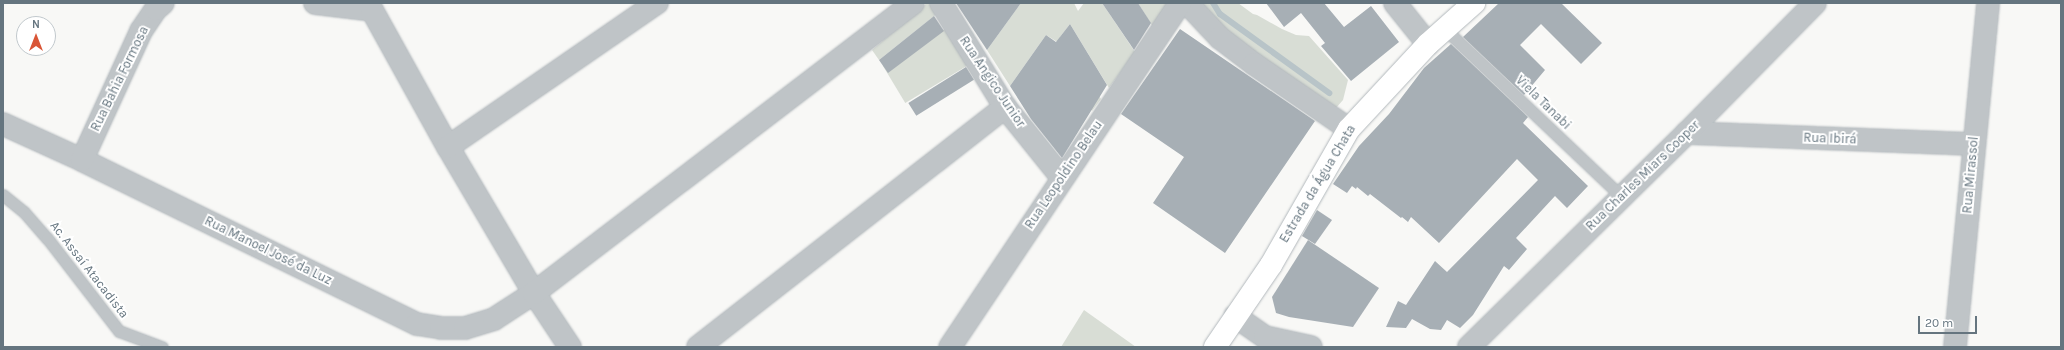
<!DOCTYPE html>
<html>
<head>
<meta charset="utf-8">
<style>
	body { margin:0 }
	#map { position:relative; width:2064px; height:350px; overflow:hidden; background:#f8f8f6; font-family:Karla,sans-serif }
	div>[style] { position:absolute }
	.green>* { inset:0; background:#d8ddd5; transform-origin:0 0 }
	.stream>* { height:6px; margin:-3px; padding:0 3px; transform-origin:3px; border-radius:3px; background:#b8c4c8 }
	.building>* { inset:0; background:#a7afb5; transform-origin:0 0 }
	.roads { filter:drop-shadow(0 0 1px #b2b8bc) drop-shadow(0 0 1px #b2b8bc) }
	.lane>* { height:11px; margin:-5.5px; padding:0 5.5px; transform-origin:5.5px; border-radius:5.5px; background:#bfc4c7 }
	.street>* { height:22px; margin:-11px; padding:0 11px; transform-origin:11px; border-radius:11px; background:#bfc4c7 }
	.secondary>* { height:22px; margin:-11px; padding:0 11px; transform-origin:11px; border-radius:11px; background:#fff }
	span { translate:-50% -50%; white-space:nowrap; text-align:center; line-height:1.15; -webkit-text-stroke:4px #fff; paint-order:stroke }
	.street-label { font-size:13px; color:#65757f }
	.frame { position:absolute; inset:0; border:4px solid #65757f; pointer-events:none }
	.north { position:absolute; left:16px; top:16px; width:40px; height:40px; box-sizing:border-box; background:#fff; border:1px solid #c1c8cc; border-radius:50%; rotate:0deg; font-size:11px; font-weight:700; line-height:16px; text-align:center; color:#65757f }
	.north::after { content:''; display:block; margin:auto; width:14px; height:18px; background:#d95536; clip-path:polygon(50% 0,100% 100%,50% 72%,0 100%) }
	.scale { position:absolute; left:1918px; top:316px; width:59px; height:18px; box-sizing:border-box; border:2px solid #65757f; border-top:0; padding-left:5px; font-size:12px; line-height:14px; white-space:nowrap; color:#65757f; -webkit-text-stroke:3px #fff; paint-order:stroke }
</style>
</head>
<body>
<div id="map">
	<div class="green">
		<div style="clip-path:polygon(927px 3px,930px 3px,938px 13px,879px 60px,872px 50px)"></div>
		<div style="clip-path:polygon(1021px 3px,1074px 3px,1078px 11px,1084px 3px,1102px 3px,1135px 52px,1109px 88px,1070px 24px,1060px 37px,1101px 99px,1092px 111px,1052px 52px,1059px 43px,1046px 35px,1010px 86px,987px 50px)"></div>
		<div style="clip-path:polygon(1138px 3px,1172px 3px,1153px 27px)"></div>
		<div style="clip-path:polygon(1197px 3px,1238px 3px,1253px 14px,1257px 15px,1282px 29px,1296px 35px,1309px 36px,1348px 80px,1343px 100px,1336px 108px,1259px 60px)"></div>
		<div style="left:950px;top:26px;width:43px;height:78px;rotate:59deg"></div>
		<div style="clip-path:polygon(1084px 310px,1136px 347px,1061px 347px)"></div>
	</div>
	<div class="stream">
		<div style="left:1213px;top:3px;width:13px;rotate:58deg"></div>
		<div style="left:1220px;top:14px;width:135px;rotate:35.9deg"></div>
	</div>
	<div class="building">
		<div style="clip-path:polygon(956px 3px,1021px 3px,987px 50px)"></div>
		<div style="clip-path:polygon(1102px 3px,1138px 3px,1151px 23px,1134px 50px)"></div>
		<div style="clip-path:polygon(1266px 3px,1324px 3px,1344px 27px,1371px 6px,1399px 42px,1351px 81px,1321px 46px,1325px 43px,1301px 13px,1284px 27px)"></div>
		<div style="clip-path:polygon(1499px 3px,1561px 3px,1602px 43px,1581px 64px,1541px 24px,1520px 45px,1545px 70px,1524px 95px,1463px 37px)"></div>
		<div style="clip-path:polygon(934px 16px,944px 31px,888px 73px,879px 60px)"></div>
		<div style="clip-path:polygon(1070px 24px,1107px 85px,1062px 158px,1031px 119px,1010px 86px,1046px 35px,1056px 42px)"></div>
		<div style="clip-path:polygon(1180px 29px,1315px 121px,1225px 253px,1153px 203px,1184px 157px,1121px 114px)"></div>
		<div style="clip-path:polygon(1451px 44px,1528px 117px,1523px 123px,1588px 186px,1567px 208px,1555px 196px,1516px 238px,1527px 249px,1509px 270px,1504px 266px,1473px 315px,1460px 328px,1447px 320px,1441px 330px,1430px 329px,1412px 319px,1406px 328px,1386px 327px,1398px 301px,1406px 305px,1435px 261px,1447px 272px,1538px 180px,1517px 159px,1439px 243px,1411px 217px,1408px 222px,1402px 217px,1401px 218px,1370px 194px,1368px 196px,1357px 187px,1356px 189px,1352px 186px,1347px 193px,1333px 184px,1359px 146px,1389px 114px,1424px 68px)"></div>
		<div style="left:966px;top:67px;width:15px;height:68px;rotate:58deg"></div>
		<div style="clip-path:polygon(1317px 210px,1332px 220px,1315px 244px,1302px 236px)"></div>
		<div style="clip-path:polygon(1308px 240px,1379px 288px,1353px 327px,1289px 317px,1276px 313px,1272px 297px)"></div>
	</div>
	<div class="roads">
		<div class="lane">
			<div style="left:1445px;top:29px;width:244px;rotate:43.5deg"></div>
			<div style="left:3px;top:195px;width:27px;rotate:39deg"></div>
			<div style="left:24px;top:212px;width:35px;rotate:49deg"></div>
			<div style="left:47px;top:238px;width:118px;rotate:52.3deg"></div>
			<div style="left:119px;top:331px;width:46px;rotate:20.4deg"></div>
		</div>
		<div class="street">
			<div style="left:315px;top:3px;width:57px;rotate:7deg"></div>
			<div style="left:941px;top:3px;width:122px;rotate:58.4deg"></div>
			<div style="left:1005px;top:107px;width:91px;rotate:51.2deg"></div>
			<div style="left:1187px;top:3px;width:48px;rotate:46.7deg"></div>
			<div style="left:1220px;top:38px;width:43px;rotate:37.4deg"></div>
			<div style="left:1254px;top:64px;width:115px;rotate:34.4deg"></div>
			<div style="left:1395px;top:3px;width:53px;rotate:51.2deg"></div>
			<div style="left:372px;top:10px;width:157px;rotate:61deg"></div>
			<div style="left:448px;top:147px;width:169px;rotate:59.5deg"></div>
			<div style="left:534px;top:293px;width:65px;rotate:56.3deg"></div>
			<div style="left:3px;top:124px;width:87px;rotate:24.5deg"></div>
			<div style="left:82px;top:160px;width:373px;rotate:26.1deg"></div>
			<div style="left:417px;top:324px;width:24px;rotate:9deg"></div>
			<div style="left:441px;top:328px;width:24px"></div>
			<div style="left:465px;top:328px;width:30px;rotate:-17deg"></div>
			<div style="left:494px;top:319px;width:48px;rotate:-33deg"></div>
			<div style="left:534px;top:293px;width:477px;rotate:-37.4deg"></div>
			<div style="left:1687px;top:133px;width:287px;rotate:2.2deg"></div>
			<div style="left:448px;top:147px;width:254px;rotate:-34.6deg"></div>
			<div style="left:82px;top:160px;width:142px;rotate:-65.4deg"></div>
			<div style="left:141px;top:31px;width:27px;rotate:-56deg"></div>
			<div style="left:156px;top:9px;width:9px;rotate:-41deg"></div>
			<div style="left:1235px;top:316px;width:37px;rotate:35deg"></div>
			<div style="left:1265px;top:337px;width:47px;rotate:12.3deg"></div>
			<div style="left:698px;top:347px;width:390px;rotate:-38deg"></div>
			<div style="left:950px;top:347px;width:414px;rotate:-56.2deg"></div>
			<div style="left:1469px;top:347px;width:305px;rotate:-44.5deg"></div>
			<div style="left:1687px;top:133px;width:182px;rotate:-45.4deg"></div>
			<div style="left:1955px;top:347px;width:346px;rotate:-84.5deg"></div>
		</div>
		<div class="secondary">
			<div style="left:1215px;top:347px;width:99px;rotate:-55.7deg"></div>
			<div style="left:1271px;top:265px;width:157px;rotate:-60.2deg"></div>
			<div style="left:1349px;top:129px;width:116px;rotate:-47.1deg"></div>
			<div style="left:1428px;top:44px;width:62px;rotate:-41.7deg"></div>
		</div>
	</div>
	<div class="street-label">
		<span style="left:120px;top:79px;rotate:-64deg">Rua Bahia Formosa</span>
		<span style="left:992px;top:82px;rotate:56deg">Rua Angico Junior</span>
		<span style="left:1543px;top:103px;rotate:44deg">Viela Tanabi</span>
		<span style="left:1830px;top:139px;rotate:2deg">Rua Ibirá</span>
		<span style="left:1064px;top:175px;rotate:-56deg">Rua Leopoldino Belau</span>
		<span style="left:1971px;top:175px;rotate:-85deg">Rua Mirassol</span>
		<span style="left:1643px;top:176px;rotate:-44deg">Rua Charles Miars Cooper</span>
		<span style="left:1318px;top:184px;rotate:-59deg">Estrada da Água Chata</span>
		<span style="left:268px;top:251px;rotate:26deg">Rua Manoel José da Luz</span>
		<span style="left:89px;top:270px;rotate:52deg">Ac. Assaí Atacadista</span>
	</div>
	<div class="frame"></div>
	<div class="north">N</div>
	<div class="scale">20 m</div>
</div>
</body>
</html>
